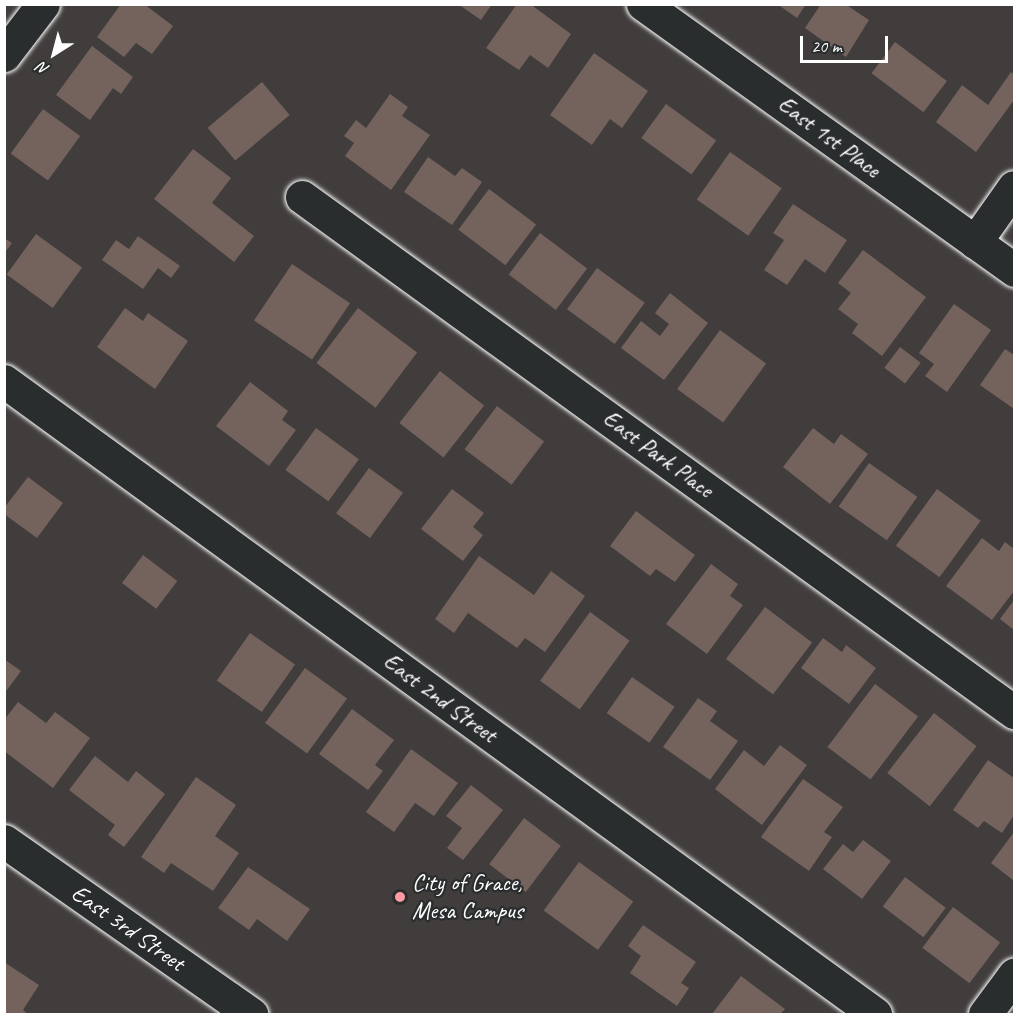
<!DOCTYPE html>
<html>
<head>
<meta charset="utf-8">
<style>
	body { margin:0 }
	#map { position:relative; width:1019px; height:1019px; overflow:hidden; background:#403d3c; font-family:Caveat,sans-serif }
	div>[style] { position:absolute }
	.building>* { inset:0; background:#74625d; transform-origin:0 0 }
	.roads { filter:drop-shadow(0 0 2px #fff) drop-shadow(0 0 2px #fff) }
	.minor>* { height:33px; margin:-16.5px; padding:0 16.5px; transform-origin:16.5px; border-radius:16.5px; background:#2a2d2e }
	.tertiary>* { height:33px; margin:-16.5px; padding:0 16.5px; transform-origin:16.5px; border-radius:16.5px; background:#2a2d2e }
	.dots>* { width:16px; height:16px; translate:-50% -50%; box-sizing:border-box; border:3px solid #2a2d2e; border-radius:50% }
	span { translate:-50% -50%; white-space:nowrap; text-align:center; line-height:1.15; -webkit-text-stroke:4.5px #2a2d2e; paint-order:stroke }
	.street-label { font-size:24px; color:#fff }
	.poi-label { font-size:24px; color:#fff }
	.left { translate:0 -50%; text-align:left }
	.frame { position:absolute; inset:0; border:6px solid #fff; pointer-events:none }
	.north { position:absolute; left:24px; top:24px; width:60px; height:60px; -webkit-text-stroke:4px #2a2d2e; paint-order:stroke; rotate:216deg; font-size:16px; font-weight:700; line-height:24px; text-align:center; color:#fff }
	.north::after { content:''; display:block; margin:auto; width:21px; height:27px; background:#fff; clip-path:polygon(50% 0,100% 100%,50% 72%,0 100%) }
	.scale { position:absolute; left:800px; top:36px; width:88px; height:27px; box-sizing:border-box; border:3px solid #fff; border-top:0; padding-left:8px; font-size:18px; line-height:21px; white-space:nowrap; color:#fff; -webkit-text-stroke:4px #2a2d2e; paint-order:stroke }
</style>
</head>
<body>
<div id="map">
	<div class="building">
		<div style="clip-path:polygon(121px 4px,144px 4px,173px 26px,152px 54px,136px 43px,124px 57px,97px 37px)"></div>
		<div style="clip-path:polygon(458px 4px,492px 4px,481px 20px)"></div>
		<div style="clip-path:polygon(517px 4px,530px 4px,571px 34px,548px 68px,530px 55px,519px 70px,486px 48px)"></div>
		<div style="clip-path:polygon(777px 4px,806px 4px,797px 18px)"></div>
		<div style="clip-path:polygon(821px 4px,845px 4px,869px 20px,846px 57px,805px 28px)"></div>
		<div style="left:895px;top:42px;width:65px;height:39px;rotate:37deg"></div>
		<div style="clip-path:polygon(92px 46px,133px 77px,121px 94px,113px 88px,90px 120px,56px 95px)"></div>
		<div style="clip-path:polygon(594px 53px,648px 91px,622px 128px,610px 119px,592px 145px,550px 115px)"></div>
		<div style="clip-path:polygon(1011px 72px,1014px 75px,1014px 100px,976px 152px,936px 122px,962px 85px,988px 105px)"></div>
		<div style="left:262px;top:82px;width:43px;height:71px;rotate:50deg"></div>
		<div style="clip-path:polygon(390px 94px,408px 107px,402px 116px,430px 135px,391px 190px,345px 156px,354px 143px,344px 136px,356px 120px,366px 128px)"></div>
		<div style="left:666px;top:104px;width:62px;height:42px;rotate:36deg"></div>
		<div style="left:43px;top:109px;width:46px;height:55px;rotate:36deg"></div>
		<div style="clip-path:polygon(193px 149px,231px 178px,212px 203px,254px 236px,234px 262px,154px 199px)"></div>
		<div style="left:730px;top:152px;width:63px;height:58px;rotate:35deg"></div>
		<div style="clip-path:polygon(428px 157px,455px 176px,462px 168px,482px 182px,452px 225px,404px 192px)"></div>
		<div style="left:489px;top:189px;width:59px;height:51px;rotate:37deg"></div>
		<div style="clip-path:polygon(793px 204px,847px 240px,825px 273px,805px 259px,787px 285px,764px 270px,784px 240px,773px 233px)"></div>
		<div style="left:540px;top:233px;width:59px;height:52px;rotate:37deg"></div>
		<div style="left:36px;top:234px;width:57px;height:50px;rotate:36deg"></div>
		<div style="clip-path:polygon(138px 236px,180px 266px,171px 278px,158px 268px,143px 289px,102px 260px,116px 240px,129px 249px)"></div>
		<div style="clip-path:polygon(4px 238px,12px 243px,4px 254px)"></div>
		<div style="clip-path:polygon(863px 250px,926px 297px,882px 356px,852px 333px,858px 324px,838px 309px,851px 293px,838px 283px)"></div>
		<div style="left:292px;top:264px;width:70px;height:68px;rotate:34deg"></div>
		<div style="left:597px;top:268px;width:59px;height:51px;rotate:36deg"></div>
		<div style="clip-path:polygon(670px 293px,708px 323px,664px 380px,621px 348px,641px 321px,660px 336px,669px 324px,655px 313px)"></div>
		<div style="clip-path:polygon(954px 304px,991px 330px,947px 392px,925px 376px,934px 364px,919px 353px)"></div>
		<div style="clip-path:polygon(125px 308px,143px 321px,148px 313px,188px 341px,155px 389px,97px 347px)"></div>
		<div style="left:358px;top:308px;width:74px;height:69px;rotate:37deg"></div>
		<div style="left:720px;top:330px;width:57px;height:73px;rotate:36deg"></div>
		<div style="left:900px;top:347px;width:26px;height:26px;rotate:37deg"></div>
		<div style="clip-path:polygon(1005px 349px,1014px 355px,1014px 409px,980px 385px)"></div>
		<div style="left:440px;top:371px;width:56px;height:66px;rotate:38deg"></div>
		<div style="clip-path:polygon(250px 382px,288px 411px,282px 420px,296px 430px,269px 466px,216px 426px)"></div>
		<div style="left:497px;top:406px;width:59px;height:54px;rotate:37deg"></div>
		<div style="left:316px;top:428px;width:53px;height:52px;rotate:36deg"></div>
		<div style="clip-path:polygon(813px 428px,834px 444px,841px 434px,868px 454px,830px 504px,783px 467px)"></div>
		<div style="left:869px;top:463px;width:59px;height:53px;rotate:35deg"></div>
		<div style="left:369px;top:468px;width:42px;height:56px;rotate:36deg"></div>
		<div style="clip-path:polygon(28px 477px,63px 503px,37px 538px,4px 514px,4px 508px)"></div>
		<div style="clip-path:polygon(452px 489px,484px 513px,473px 527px,483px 535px,463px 561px,421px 529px)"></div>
		<div style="left:937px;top:489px;width:54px;height:70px;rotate:36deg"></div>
		<div style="clip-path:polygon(636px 511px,695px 555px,675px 582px,656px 569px,650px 576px,610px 546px)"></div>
		<div style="clip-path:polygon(982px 538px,999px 551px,1005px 542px,1014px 549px,1014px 591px,992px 620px,946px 586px)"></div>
		<div style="left:143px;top:555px;width:43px;height:35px;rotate:37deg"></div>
		<div style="clip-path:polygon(479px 556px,534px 595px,551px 571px,585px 596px,545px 652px,525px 638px,517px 648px,468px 613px,454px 633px,435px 619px)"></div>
		<div style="clip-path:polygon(711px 564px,738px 584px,730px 596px,743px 605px,707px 654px,666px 624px)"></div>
		<div style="clip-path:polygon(1014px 600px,1014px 630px,1000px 619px)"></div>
		<div style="left:765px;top:607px;width:59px;height:65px;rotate:37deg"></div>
		<div style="left:590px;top:612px;width:49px;height:85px;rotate:36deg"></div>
		<div style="left:250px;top:633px;width:55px;height:58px;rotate:35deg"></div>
		<div style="clip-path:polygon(823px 638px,842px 652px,846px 645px,876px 668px,849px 704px,801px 668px)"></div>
		<div style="clip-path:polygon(4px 659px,21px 671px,4px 694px)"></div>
		<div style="left:305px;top:668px;width:52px;height:68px;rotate:36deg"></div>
		<div style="left:632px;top:677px;width:52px;height:44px;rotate:35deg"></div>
		<div style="left:875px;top:684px;width:54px;height:79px;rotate:37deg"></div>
		<div style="clip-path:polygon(698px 698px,717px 711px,710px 721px,738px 741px,710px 780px,663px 747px)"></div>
		<div style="clip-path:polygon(18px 702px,46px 723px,55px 712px,90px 738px,53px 788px,4px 751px,4px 720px)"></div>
		<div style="clip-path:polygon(352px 709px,394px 740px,375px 765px,383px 771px,368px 790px,319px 754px)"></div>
		<div style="left:934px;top:713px;width:54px;height:76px;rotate:38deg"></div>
		<div style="clip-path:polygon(780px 745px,807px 765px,762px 825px,715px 789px,744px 750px,764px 766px)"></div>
		<div style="clip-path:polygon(411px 749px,458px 783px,434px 816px,415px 803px,394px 832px,366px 812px)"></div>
		<div style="clip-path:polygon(95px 756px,128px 782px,136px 771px,165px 794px,124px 847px,108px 835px,115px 825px,69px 790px)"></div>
		<div style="clip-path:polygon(988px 760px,1014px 778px,1014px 815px,1002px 833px,984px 821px,978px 828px,953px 810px)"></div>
		<div style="clip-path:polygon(196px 777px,236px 805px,215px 836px,239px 853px,213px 891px,171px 863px,164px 873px,141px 857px)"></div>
		<div style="clip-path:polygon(803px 779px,843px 807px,824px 832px,832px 837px,809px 871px,761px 837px)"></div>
		<div style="clip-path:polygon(471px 785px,503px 810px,463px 860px,447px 848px,462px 828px,446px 816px)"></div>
		<div style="left:524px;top:818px;width:46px;height:58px;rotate:37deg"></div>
		<div style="clip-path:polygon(1014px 832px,1014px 881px,991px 863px)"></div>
		<div style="clip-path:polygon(863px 840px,891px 861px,862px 899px,823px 869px,843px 844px,853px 852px)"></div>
		<div style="left:579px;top:862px;width:67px;height:60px;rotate:36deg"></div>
		<div style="clip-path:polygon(248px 867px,310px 909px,287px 941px,257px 919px,249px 930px,218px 908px)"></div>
		<div style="left:905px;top:877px;width:51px;height:37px;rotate:37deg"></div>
		<div style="left:953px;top:907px;width:59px;height:51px;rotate:37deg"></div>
		<div style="clip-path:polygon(643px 925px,696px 962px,681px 983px,689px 988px,677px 1006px,630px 973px,641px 956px,628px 946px)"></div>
		<div style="clip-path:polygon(4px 962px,39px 985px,23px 1010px,28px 1014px,4px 1014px)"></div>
		<div style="clip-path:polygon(741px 976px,785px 1009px,780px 1014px,712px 1014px)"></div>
	</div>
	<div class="roads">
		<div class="minor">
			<div style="left:643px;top:4px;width:457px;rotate:35.6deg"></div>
			<div style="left:302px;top:197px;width:879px;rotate:35.88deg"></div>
			<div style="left:975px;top:242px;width:67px;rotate:-54.7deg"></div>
			<div style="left:4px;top:381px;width:1077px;rotate:36.01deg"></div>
			<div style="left:4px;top:841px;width:302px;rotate:35deg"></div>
			<div style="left:985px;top:1014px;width:49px;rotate:-53.4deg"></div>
		</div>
		<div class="tertiary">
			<div style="left:4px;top:55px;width:64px;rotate:-52.6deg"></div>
		</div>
	</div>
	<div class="dots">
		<div style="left:400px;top:897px;background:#ff9aa2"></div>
	</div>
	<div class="street-label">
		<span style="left:829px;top:137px;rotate:36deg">East 1st Place</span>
		<span style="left:658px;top:454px;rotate:36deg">East Park Place</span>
		<span style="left:440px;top:698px;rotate:36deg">East 2nd Street</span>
		<span style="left:128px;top:928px;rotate:35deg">East 3rd Street</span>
	</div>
	<div class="poi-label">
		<span class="left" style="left:412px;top:897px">City of Grace,<br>Mesa Campus</span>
	</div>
	<div class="frame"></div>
	<div class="north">N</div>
	<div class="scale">20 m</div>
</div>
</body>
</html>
